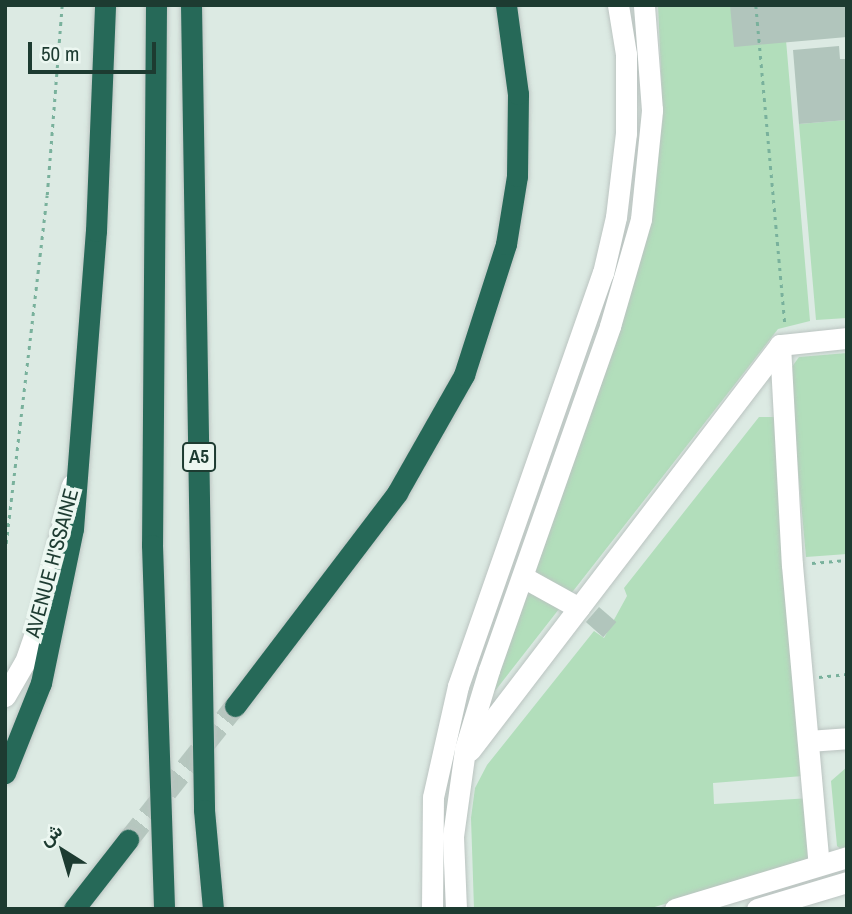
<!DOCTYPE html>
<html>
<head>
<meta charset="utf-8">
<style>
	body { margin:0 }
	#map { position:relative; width:852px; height:914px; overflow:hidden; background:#dceae3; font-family:"Archivo Narrow",Vazirmatn,sans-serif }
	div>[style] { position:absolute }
	.green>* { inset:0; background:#b2debb }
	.building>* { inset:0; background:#b1c5bc; transform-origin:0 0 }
	.highway-tunnel>* { height:21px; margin-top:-10.5px; transform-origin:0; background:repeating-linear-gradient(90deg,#b6c7bf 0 21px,transparent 0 31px) }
	.path>* { height:2.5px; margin-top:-1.25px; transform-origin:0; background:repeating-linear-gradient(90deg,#79b19c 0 3.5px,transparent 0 8.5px) }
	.roads { filter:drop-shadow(0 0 2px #bbc4c1) drop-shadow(0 0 2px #bbc4c1) }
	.minor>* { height:21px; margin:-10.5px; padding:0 10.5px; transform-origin:10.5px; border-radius:10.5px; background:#fff }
	.highway>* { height:21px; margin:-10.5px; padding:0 10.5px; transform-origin:10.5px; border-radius:10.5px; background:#266958 }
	span { translate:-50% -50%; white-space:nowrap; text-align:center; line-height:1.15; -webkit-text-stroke:7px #ecf7f1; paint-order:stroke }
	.shield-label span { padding:2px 5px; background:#ecf7f1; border:2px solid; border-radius:5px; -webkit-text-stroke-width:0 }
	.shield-label { font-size:19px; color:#1d3b31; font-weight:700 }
	.street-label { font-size:21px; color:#1d3b31 }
	.frame { position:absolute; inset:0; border:7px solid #1d3b31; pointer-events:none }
	.north { position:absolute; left:28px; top:816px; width:70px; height:70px; -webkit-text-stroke:5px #ecf7f1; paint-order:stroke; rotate:323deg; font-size:19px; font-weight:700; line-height:28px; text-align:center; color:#1d3b31 }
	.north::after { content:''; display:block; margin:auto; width:24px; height:32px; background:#1d3b31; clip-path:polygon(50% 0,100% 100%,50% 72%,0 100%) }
	.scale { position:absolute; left:28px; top:42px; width:128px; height:32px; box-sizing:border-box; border:4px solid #1d3b31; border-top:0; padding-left:9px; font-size:21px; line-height:24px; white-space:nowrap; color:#1d3b31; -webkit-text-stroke:5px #ecf7f1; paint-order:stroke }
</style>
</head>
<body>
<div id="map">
	<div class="green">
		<div style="clip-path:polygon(658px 5px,783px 5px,810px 321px,778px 329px,484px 705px,643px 247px,663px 118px)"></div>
		<div style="clip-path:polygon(847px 101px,847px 318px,816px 320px,799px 124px,846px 120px)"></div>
		<div style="clip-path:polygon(847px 353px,847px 554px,806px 557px,789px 371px,799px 357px)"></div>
		<div style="clip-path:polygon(759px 417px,777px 417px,803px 776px,713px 783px,714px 804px,811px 798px,815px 851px,805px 862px,648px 909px,474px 909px,471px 818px,475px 788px,487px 765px,594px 631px,604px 638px,627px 596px,624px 588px)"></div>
		<div style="clip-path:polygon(847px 767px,847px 850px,842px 850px,837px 846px,831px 781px)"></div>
	</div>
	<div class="building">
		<div style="clip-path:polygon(730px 5px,847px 5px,847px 37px,734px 47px)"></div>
		<div style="clip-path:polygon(839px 46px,840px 59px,847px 59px,847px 120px,799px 124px,793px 50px)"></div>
		<div style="left:599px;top:607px;width:23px;height:20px;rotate:41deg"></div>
	</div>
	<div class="highway-tunnel">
		<div style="left:128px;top:840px;width:171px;rotate:-51.4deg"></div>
	</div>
	<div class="path">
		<div style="left:756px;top:5px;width:321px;rotate:84.8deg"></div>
		<div style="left:5px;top:552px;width:359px;rotate:-83.3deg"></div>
		<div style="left:47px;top:195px;width:191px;rotate:-85.5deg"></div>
		<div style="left:812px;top:563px;width:35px;rotate:-5deg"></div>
		<div style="left:819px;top:677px;width:28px;rotate:-6deg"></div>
	</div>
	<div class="roads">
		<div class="minor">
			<div style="left:780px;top:345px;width:220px;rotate:86.9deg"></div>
			<div style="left:792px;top:565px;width:301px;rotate:84.9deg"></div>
			<div style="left:523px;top:577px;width:64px;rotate:29deg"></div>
			<div style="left:5px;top:696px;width:39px;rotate:-60deg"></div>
			<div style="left:25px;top:662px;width:49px;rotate:-70.8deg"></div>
			<div style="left:41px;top:616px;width:135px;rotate:-76.7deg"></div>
			<div style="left:808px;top:741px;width:39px;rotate:-4deg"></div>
			<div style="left:470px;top:750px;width:510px;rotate:-52.57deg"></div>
			<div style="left:780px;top:345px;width:67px;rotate:-6deg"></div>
			<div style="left:432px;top:909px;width:112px;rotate:-89.5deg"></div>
			<div style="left:433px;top:797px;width:114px;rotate:-77.3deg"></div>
			<div style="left:458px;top:686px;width:438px;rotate:-70.7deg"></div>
			<div style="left:603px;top:273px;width:57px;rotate:-76.9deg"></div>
			<div style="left:616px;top:217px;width:85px;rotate:-83.2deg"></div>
			<div style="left:626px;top:133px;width:79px;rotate:-90deg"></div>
			<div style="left:626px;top:54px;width:50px;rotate:-99.3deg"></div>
			<div style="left:456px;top:909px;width:73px;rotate:-92.4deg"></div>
			<div style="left:453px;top:836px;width:88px;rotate:-82.1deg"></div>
			<div style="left:465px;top:749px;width:83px;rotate:-73.1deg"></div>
			<div style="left:489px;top:670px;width:365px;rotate:-70.6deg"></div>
			<div style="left:610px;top:326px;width:111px;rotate:-73.8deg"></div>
			<div style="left:641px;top:219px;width:110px;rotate:-84.2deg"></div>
			<div style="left:652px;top:110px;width:105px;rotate:-94.4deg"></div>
			<div style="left:675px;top:909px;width:180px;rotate:-16.8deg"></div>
			<div style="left:757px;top:909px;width:94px;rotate:-16.7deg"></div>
		</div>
		<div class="highway">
			<div style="left:156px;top:5px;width:540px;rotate:90.42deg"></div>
			<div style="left:152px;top:545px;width:364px;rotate:88.1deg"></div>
			<div style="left:191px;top:5px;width:805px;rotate:89.07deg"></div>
			<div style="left:204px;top:810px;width:99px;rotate:84.8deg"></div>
			<div style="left:235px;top:706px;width:268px;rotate:-52.7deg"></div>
			<div style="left:397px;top:493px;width:136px;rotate:-60.4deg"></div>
			<div style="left:464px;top:375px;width:138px;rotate:-72.2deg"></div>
			<div style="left:506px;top:244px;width:69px;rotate:-80.8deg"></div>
			<div style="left:517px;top:176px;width:82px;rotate:-89.3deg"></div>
			<div style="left:518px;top:94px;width:90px;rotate:-97.7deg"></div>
			<div style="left:5px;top:773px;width:97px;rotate:-68.2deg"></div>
			<div style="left:41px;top:683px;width:157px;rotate:-78.3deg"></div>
			<div style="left:73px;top:529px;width:299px;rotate:-85.6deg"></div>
			<div style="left:96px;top:231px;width:226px;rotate:-87.7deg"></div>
			<div style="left:74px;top:909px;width:88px;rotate:-52deg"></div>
		</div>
	</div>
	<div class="shield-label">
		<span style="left:199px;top:457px">A5</span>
	</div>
	<div class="street-label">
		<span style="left:52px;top:563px;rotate:-75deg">AVENUE H'SSAINE</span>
	</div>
	<div class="frame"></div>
	<div class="north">ش</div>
	<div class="scale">50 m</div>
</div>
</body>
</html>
